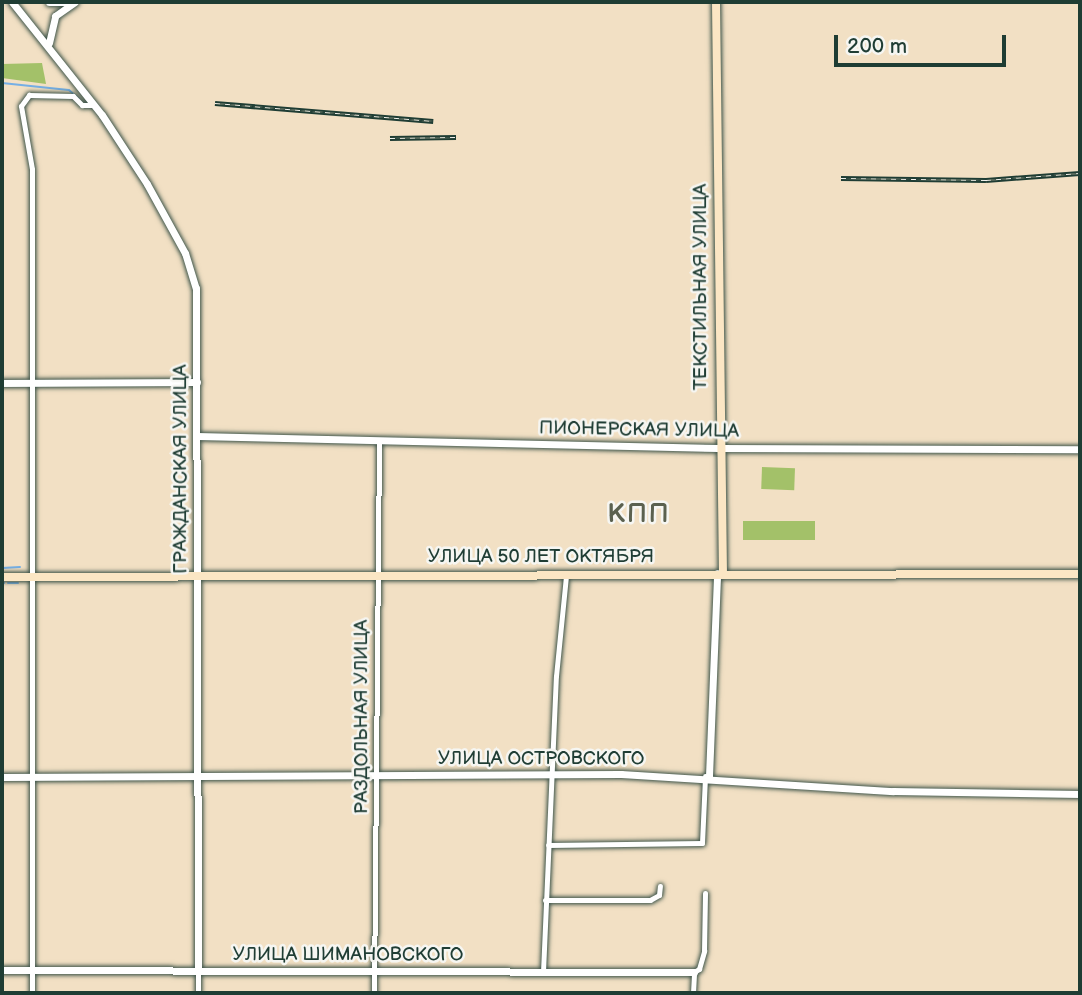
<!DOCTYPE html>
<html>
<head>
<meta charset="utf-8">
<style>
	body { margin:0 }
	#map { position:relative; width:1082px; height:995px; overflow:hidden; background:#f2e0c4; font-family:"Balsamiq Sans",sans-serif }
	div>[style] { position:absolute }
	.green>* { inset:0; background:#a3c169; transform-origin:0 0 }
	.stream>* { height:2px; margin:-1px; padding:0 1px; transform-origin:1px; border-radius:1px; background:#75afe5 }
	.roads { filter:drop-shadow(0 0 2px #3f554a) drop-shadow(0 0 2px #3f554a) }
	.minor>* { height:5px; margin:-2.5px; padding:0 2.5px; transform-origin:2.5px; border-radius:2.5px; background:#fff }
	.tertiary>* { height:7px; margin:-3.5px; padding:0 3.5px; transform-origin:3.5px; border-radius:3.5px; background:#fff }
	.secondary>* { height:8px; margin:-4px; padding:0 4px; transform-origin:4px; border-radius:4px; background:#fbe6c4 }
	.rail>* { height:4.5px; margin-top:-2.25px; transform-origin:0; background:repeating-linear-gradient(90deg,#f6f6f2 0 5px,#1f3d34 0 10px); box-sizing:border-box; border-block:2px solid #1f3d34 }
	span { translate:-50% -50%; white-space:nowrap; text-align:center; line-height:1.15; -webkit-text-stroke:5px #f6f6f2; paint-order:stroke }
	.street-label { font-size:19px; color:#1f3d34 }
	.district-label { font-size:26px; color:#5b614f; font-weight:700; letter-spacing:2px }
	.frame { position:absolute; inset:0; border:4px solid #1f3d34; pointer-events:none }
	.scale { position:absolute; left:834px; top:35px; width:172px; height:32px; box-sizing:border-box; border:4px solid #1f3d34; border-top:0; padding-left:9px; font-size:21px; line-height:24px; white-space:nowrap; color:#1f3d34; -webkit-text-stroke:5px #f6f6f2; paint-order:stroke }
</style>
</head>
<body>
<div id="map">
	<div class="green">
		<div style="clip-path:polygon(42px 63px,46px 84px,2px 78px,2px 64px)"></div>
		<div style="left:762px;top:467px;width:33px;height:22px;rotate:2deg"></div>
		<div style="left:743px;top:521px;width:72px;height:19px"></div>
	</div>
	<div class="stream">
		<div style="left:2px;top:83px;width:67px;rotate:6deg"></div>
		<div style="left:69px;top:90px;width:13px;rotate:42deg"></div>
		<div style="left:2px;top:568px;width:18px;rotate:-3deg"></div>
		<div style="left:2px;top:583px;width:2px"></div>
		<div style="left:8px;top:583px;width:10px"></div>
	</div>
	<div class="roads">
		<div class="minor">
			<div style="left:548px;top:845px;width:154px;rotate:-0.7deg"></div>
			<div style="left:702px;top:843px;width:67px;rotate:-87.4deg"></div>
			<div style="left:545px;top:900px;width:105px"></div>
			<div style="left:650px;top:900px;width:10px;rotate:-29deg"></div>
			<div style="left:659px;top:895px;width:9px;rotate:-84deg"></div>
			<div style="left:543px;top:972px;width:296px;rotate:-87.5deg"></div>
			<div style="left:556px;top:676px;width:101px;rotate:-84.3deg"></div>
			<div style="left:32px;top:993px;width:824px;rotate:-90deg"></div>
			<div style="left:32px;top:169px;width:64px;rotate:-99.9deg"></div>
			<div style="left:21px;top:106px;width:14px;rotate:-54deg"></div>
			<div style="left:29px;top:95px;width:44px;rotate:1.3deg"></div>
			<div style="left:73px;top:96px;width:13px;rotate:45deg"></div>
			<div style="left:82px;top:105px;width:12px"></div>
			<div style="left:198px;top:993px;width:23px;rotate:-90deg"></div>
			<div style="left:374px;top:993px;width:552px;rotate:-89.48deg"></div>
			<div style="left:693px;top:993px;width:21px;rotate:-87deg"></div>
			<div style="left:694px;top:972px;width:6px;rotate:-31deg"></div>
			<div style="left:699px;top:969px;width:19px;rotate:-74deg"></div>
			<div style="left:704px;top:951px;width:58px;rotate:-89deg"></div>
		</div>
		<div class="tertiary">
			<div style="left:12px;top:2px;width:144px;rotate:51.5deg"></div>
			<div style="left:102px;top:115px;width:82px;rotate:56.9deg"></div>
			<div style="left:147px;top:184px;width:79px;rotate:61.2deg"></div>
			<div style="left:185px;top:253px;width:37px;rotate:73deg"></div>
			<div style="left:196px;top:288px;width:682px;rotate:89.83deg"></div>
			<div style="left:49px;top:2px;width:24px"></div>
			<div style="left:49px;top:43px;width:28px;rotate:-77deg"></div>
			<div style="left:55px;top:16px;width:24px;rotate:-35deg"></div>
			<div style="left:2px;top:383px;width:195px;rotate:-0.3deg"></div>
			<div style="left:197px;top:436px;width:521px;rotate:1.32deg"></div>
			<div style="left:718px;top:448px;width:362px;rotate:0.2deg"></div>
			<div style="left:709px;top:776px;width:203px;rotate:-87.7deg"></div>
			<div style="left:2px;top:777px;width:619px;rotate:-0.28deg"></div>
			<div style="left:621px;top:774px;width:273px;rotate:3.6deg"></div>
			<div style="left:893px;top:791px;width:187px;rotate:0.9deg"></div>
			<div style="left:2px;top:970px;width:692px;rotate:0.17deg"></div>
		</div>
		<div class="secondary">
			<div style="left:716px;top:2px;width:571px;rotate:89.3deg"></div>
			<div style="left:2px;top:577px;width:1078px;rotate:-0.16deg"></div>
		</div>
	</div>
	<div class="rail">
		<div style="left:215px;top:103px;width:219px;rotate:4.7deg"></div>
		<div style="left:390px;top:138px;width:66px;rotate:-0.9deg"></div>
		<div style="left:841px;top:178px;width:145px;rotate:0.8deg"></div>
		<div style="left:986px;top:180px;width:94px;rotate:-4.3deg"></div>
	</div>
	<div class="street-label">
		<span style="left:701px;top:287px;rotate:-90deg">ТЕКСТИЛЬНАЯ УЛИЦА</span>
		<span style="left:639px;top:430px;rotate:1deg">ПИОНЕРСКАЯ УЛИЦА</span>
		<span style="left:181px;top:469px;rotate:-90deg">ГРАЖДАНСКАЯ УЛИЦА</span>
		<span style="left:541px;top:557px">УЛИЦА 50 ЛЕТ ОКТЯБРЯ</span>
		<span style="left:362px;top:717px;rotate:-90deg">РАЗДОЛЬНАЯ УЛИЦА</span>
		<span style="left:541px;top:759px">УЛИЦА ОСТРОВСКОГО</span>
		<span style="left:348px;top:955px">УЛИЦА ШИМАНОВСКОГО</span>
	</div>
	<div class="district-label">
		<span style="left:639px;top:515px">КПП</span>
	</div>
	<div class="frame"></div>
	<div class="scale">200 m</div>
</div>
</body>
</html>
